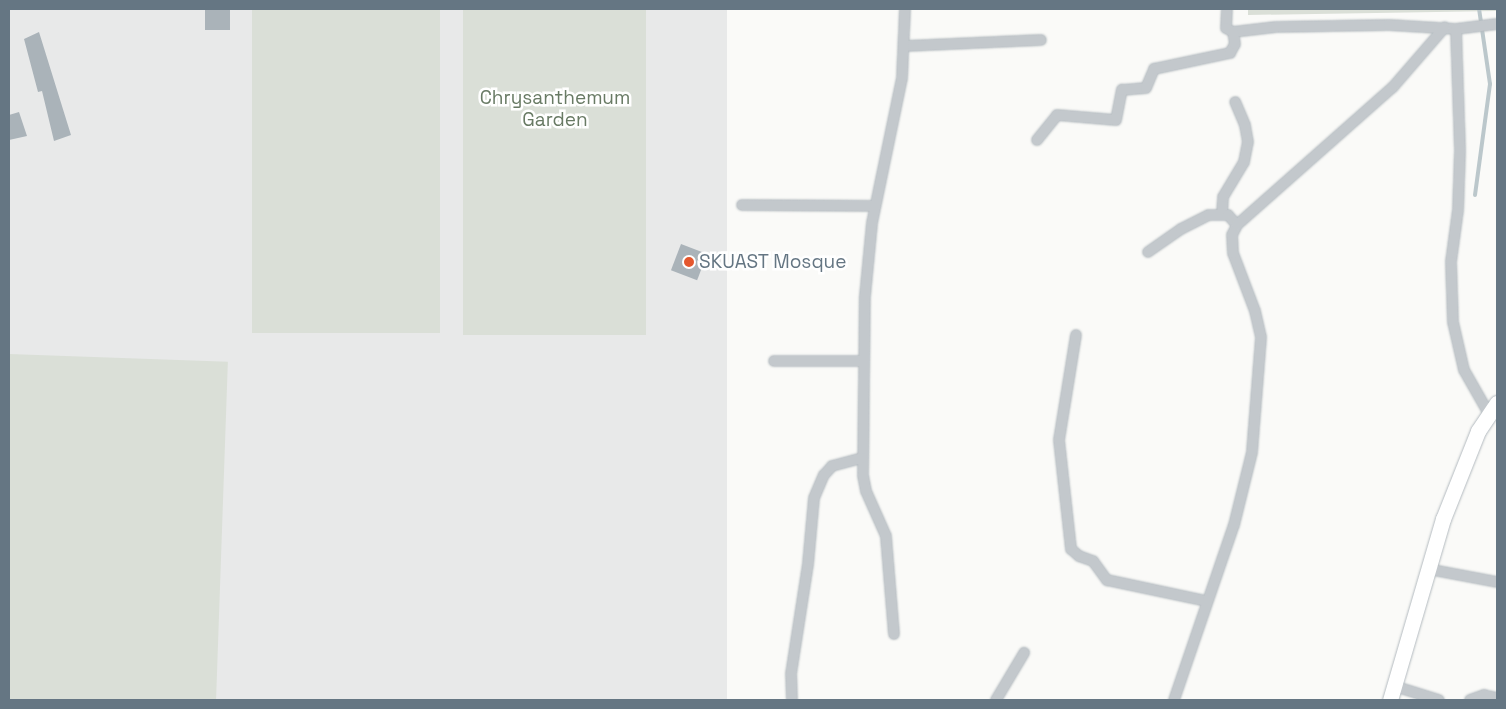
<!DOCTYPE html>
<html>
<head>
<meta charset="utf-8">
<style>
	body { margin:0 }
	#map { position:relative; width:1506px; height:709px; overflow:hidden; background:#fafaf8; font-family:"Space Grotesk",sans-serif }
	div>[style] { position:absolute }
	.built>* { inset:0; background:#e8e9e9; transform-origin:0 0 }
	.green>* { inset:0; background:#dadfd7; transform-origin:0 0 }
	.stream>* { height:4px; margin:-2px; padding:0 2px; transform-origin:2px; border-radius:2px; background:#bbc7cb }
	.building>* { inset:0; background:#aab3b9; transform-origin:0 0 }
	.roads { filter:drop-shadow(0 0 1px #b3babf) drop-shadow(0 0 1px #b3babf) }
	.street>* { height:10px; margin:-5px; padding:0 5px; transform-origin:5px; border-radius:5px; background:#c3c8cc }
	.secondary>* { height:15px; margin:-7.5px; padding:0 7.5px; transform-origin:7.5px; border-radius:7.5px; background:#fff }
	.dots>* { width:14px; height:14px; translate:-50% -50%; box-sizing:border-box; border:2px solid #fff; border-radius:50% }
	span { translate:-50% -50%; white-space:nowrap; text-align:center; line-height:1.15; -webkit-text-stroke:5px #fff; paint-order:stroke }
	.park-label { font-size:19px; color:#687a64 }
	.poi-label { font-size:19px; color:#657683 }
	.left { translate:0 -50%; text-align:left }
	.frame { position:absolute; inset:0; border:10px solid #657683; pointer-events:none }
</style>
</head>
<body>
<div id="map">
	<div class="built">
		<div style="left:9px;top:9px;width:718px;height:691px"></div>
	</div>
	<div class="green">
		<div style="left:252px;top:9px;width:188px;height:324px"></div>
		<div style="left:463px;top:9px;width:183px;height:326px"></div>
		<div style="clip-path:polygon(1248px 9px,1497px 9px,1497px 11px,1248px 15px)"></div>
		<div style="left:9px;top:354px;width:219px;height:346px;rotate:2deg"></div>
	</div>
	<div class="stream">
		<div style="left:1475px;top:195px;width:112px;rotate:-82.3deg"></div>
		<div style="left:1490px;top:84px;width:76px;rotate:-98.3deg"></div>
	</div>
	<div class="building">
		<div style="left:205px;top:9px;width:25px;height:21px"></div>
		<div style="clip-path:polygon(39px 32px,71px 135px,54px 141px,42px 91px,38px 92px,24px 39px)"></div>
		<div style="clip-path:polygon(19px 112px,27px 136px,9px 140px,9px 115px)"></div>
		<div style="left:681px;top:244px;width:28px;height:28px;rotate:21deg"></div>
	</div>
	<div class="roads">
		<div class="street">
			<div style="left:1227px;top:9px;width:19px;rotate:93deg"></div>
			<div style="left:1226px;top:28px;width:8px;rotate:30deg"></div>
			<div style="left:1233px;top:32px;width:43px;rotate:-6.6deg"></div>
			<div style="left:1276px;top:27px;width:113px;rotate:-1deg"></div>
			<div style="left:1389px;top:25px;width:67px;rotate:3.4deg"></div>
			<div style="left:1456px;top:29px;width:41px;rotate:-7deg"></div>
			<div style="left:1456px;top:29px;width:122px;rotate:88.1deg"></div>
			<div style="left:1460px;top:151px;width:59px;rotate:91.9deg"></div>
			<div style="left:1458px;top:210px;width:52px;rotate:97.7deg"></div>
			<div style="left:1451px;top:262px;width:60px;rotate:88.1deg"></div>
			<div style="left:1453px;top:322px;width:49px;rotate:77.1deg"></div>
			<div style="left:1464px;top:370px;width:51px;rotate:60.4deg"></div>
			<div style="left:905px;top:46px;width:136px;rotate:-2.5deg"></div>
			<div style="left:1037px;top:140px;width:32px;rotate:-51deg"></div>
			<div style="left:1057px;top:115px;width:59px;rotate:4.8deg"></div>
			<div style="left:1116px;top:120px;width:31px;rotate:-79deg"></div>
			<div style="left:1122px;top:90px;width:24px;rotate:-5deg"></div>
			<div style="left:1146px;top:88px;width:21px;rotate:-67deg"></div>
			<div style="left:1154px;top:69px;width:78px;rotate:-11.9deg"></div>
			<div style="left:1230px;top:53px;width:10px;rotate:-61deg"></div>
			<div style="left:1235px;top:44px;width:12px;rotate:-99deg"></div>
			<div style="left:742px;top:205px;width:133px;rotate:0.4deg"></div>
			<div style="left:1222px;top:213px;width:16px;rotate:-86deg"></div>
			<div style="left:1223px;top:197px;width:41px;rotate:-59deg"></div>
			<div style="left:1244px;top:162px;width:20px;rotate:-79deg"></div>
			<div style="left:1248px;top:142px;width:17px;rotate:-100deg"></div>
			<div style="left:1245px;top:125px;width:25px;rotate:-113deg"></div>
			<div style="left:1148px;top:252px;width:40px;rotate:-34.9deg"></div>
			<div style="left:1181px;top:229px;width:31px;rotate:-27deg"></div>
			<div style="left:1209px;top:215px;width:19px"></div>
			<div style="left:1228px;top:215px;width:13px;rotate:48deg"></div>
			<div style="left:1076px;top:335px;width:106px;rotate:99.2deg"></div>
			<div style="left:1059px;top:440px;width:110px;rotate:83.7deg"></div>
			<div style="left:1071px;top:549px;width:11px;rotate:41deg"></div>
			<div style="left:1079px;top:556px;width:15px;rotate:20deg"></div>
			<div style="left:1093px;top:561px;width:24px;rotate:54deg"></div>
			<div style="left:1107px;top:580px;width:102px;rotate:11.9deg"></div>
			<div style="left:774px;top:361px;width:90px"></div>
			<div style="left:1428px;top:569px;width:70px;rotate:10.7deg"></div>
			<div style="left:894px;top:634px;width:98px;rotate:-94.7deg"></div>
			<div style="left:886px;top:536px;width:49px;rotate:-114deg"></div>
			<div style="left:866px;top:491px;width:16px;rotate:-101deg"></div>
			<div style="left:863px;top:475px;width:179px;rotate:-89.4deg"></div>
			<div style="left:865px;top:296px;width:73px;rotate:-84.5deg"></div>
			<div style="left:872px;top:223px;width:148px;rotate:-78.3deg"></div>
			<div style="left:902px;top:78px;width:69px;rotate:-87.5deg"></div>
			<div style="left:1394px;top:686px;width:47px;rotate:17.3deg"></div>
			<div style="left:792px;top:700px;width:26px;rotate:-92deg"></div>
			<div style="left:791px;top:674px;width:111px;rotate:-81.2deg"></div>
			<div style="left:808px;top:564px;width:66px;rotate:-84.8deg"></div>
			<div style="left:814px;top:498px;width:25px;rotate:-67deg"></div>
			<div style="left:824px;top:475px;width:12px;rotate:-48deg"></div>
			<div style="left:832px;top:466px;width:31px;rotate:-15deg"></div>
			<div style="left:996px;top:700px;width:55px;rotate:-59.2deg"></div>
			<div style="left:1174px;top:700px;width:185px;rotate:-71.1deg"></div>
			<div style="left:1234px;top:525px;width:75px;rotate:-76.1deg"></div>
			<div style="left:1252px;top:452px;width:115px;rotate:-85.5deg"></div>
			<div style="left:1261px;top:337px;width:27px;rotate:-103deg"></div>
			<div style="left:1255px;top:311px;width:62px;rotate:-110.8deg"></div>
			<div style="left:1233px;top:253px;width:18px;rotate:-93deg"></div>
			<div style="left:1232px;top:235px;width:11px;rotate:-63deg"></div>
			<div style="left:1237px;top:225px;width:208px;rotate:-41.5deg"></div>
			<div style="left:1393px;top:87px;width:79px;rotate:-49.1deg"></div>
			<div style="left:1470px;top:700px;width:15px;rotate:-20deg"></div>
			<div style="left:1484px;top:695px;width:13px;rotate:13deg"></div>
		</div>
		<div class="secondary">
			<div style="left:1390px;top:700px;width:189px;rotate:-73.7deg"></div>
			<div style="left:1443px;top:519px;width:95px;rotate:-68.3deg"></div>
			<div style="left:1478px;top:431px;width:34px;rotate:-56deg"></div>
		</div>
	</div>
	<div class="dots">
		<div style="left:689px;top:262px;background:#e4572e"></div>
	</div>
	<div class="park-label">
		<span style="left:555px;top:109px">Chrysanthemum<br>Garden</span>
	</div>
	<div class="poi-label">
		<span class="left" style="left:699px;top:262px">SKUAST Mosque</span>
	</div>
	<div class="frame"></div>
</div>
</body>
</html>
